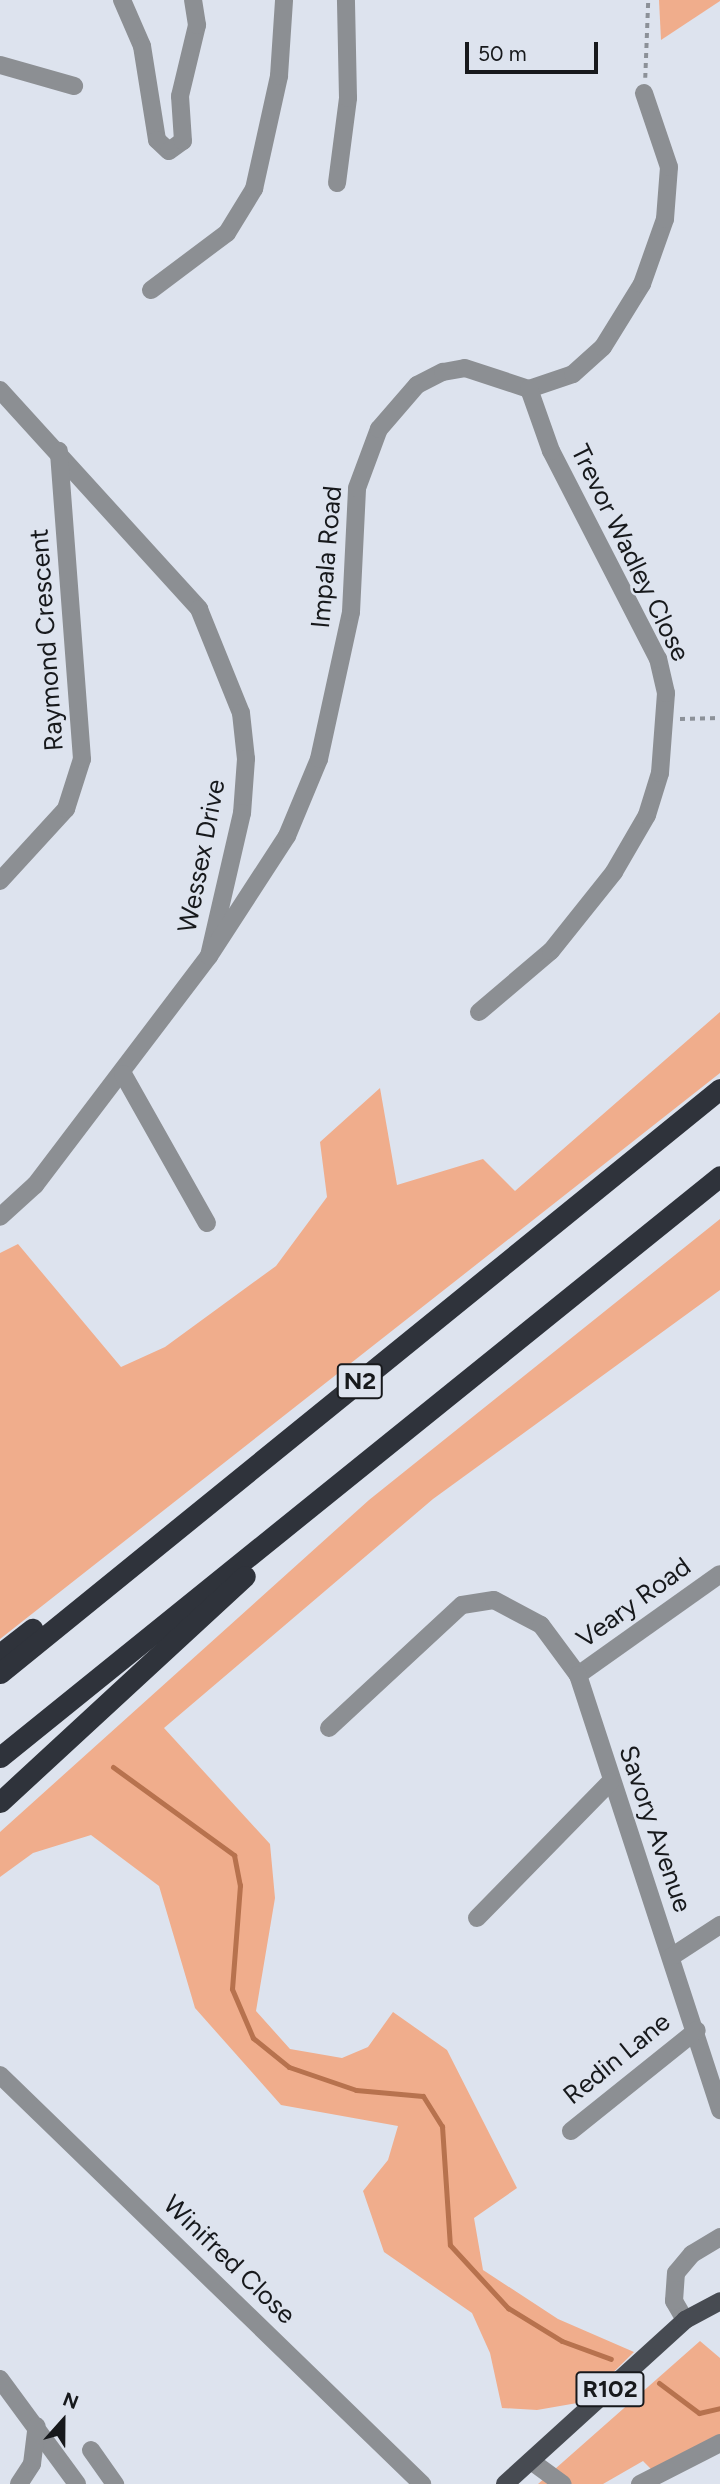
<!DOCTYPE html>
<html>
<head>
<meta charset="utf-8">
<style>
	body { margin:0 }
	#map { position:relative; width:720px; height:2484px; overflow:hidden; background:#dde3ee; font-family:Figtree,sans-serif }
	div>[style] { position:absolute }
	.green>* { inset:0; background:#f0ad8c }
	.stream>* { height:5px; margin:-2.5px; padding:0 2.5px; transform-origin:2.5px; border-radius:2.5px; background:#b7724e }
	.path>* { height:3.5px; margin-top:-1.75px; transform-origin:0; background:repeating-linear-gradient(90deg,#8c9198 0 5px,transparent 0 10px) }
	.minor>* { height:18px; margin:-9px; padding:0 9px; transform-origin:9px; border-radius:9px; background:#8c8f93 }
	.major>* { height:18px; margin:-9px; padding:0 9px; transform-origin:9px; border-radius:9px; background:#474b52 }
	.highway>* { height:21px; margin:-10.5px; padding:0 10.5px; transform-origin:10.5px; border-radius:10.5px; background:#2f333b }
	span { translate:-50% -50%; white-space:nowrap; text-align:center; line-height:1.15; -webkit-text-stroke:5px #dde3ee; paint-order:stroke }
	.shield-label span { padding:2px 5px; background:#dde3ee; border:2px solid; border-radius:5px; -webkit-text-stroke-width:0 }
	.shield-label { font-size:24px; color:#17191c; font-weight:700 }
	.street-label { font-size:26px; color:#17191c }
	.north { position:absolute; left:28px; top:2386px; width:70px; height:70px; -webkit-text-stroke:5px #dde3ee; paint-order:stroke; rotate:21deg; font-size:19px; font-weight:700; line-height:28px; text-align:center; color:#17191c }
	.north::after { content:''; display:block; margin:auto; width:24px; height:32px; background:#17191c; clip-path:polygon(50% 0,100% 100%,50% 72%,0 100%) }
	.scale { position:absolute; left:465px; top:42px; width:133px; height:32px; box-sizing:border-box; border:4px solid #17191c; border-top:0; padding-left:9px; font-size:21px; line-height:24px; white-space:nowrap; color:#17191c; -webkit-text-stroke:5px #dde3ee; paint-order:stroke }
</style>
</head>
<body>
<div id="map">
	<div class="green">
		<div style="clip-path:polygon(659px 0,720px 0,720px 1px,661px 40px)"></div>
		<div style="clip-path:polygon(720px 1012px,720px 1073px,0 1639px,0 1253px,18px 1244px,121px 1367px,165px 1347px,276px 1266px,327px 1197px,320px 1142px,380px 1088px,397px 1185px,483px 1159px,515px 1191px)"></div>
		<div style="clip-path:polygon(720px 1219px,720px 1290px,433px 1499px,164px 1728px,270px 1844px,275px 1898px,256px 2011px,290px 2049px,342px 2058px,368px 2047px,393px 2012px,447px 2050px,517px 2188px,474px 2218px,483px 2270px,558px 2319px,634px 2352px,583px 2402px,537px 2410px,502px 2408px,490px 2353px,472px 2313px,384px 2252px,363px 2191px,388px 2160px,398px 2126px,281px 2105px,195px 2008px,159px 1886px,91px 1835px,33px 1853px,0 1877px,0 1832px,369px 1500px)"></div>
		<div style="clip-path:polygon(700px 2341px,720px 2358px,720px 2439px,653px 2471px,643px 2461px,603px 2484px,538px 2484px)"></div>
	</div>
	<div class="stream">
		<div style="left:113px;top:1767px;width:150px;rotate:36deg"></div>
		<div style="left:234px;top:1855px;width:31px;rotate:79deg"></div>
		<div style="left:240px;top:1885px;width:104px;rotate:94.4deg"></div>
		<div style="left:232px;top:1989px;width:53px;rotate:66.8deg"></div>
		<div style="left:253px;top:2038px;width:46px;rotate:38.9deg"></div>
		<div style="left:289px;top:2067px;width:71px;rotate:18.9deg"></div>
		<div style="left:356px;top:2090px;width:67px;rotate:5.1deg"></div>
		<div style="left:423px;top:2096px;width:36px;rotate:58deg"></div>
		<div style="left:442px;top:2126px;width:119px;rotate:86.2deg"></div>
		<div style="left:450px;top:2245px;width:86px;rotate:47.4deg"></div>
		<div style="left:508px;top:2308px;width:63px;rotate:31.4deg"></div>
		<div style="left:562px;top:2341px;width:52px;rotate:20.2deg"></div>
		<div style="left:659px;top:2383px;width:50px;rotate:36.9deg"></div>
		<div style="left:699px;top:2413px;width:22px;rotate:-13deg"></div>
	</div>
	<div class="path">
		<div style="left:645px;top:78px;width:78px;rotate:-87.8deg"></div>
		<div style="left:680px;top:719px;width:40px;rotate:-1.4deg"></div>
	</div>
	<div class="minor">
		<div style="left:122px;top:0;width:50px;rotate:66.5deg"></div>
		<div style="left:142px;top:46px;width:95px;rotate:80.9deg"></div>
		<div style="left:157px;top:140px;width:16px;rotate:43deg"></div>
		<div style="left:169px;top:151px;width:17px;rotate:-36deg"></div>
		<div style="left:183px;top:141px;width:45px;rotate:-93.8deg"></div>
		<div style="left:180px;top:96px;width:73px;rotate:-76.5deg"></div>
		<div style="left:197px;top:25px;width:25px;rotate:-99deg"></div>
		<div style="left:0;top:65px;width:77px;rotate:15.8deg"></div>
		<div style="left:337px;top:183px;width:86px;rotate:-82.6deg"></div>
		<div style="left:348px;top:98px;width:98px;rotate:-91.2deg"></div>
		<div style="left:151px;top:290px;width:95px;rotate:-36.9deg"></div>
		<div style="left:227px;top:233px;width:52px;rotate:-58.5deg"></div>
		<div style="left:254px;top:189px;width:116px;rotate:-77.5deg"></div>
		<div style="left:279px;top:76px;width:76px;rotate:-86.2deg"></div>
		<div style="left:0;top:390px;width:296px;rotate:47.7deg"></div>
		<div style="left:199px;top:609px;width:112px;rotate:68deg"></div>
		<div style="left:241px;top:713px;width:46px;rotate:83.8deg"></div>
		<div style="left:246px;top:759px;width:54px;rotate:94.2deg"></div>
		<div style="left:242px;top:813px;width:147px;rotate:103deg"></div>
		<div style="left:209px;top:956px;width:288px;rotate:127.2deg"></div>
		<div style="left:35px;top:1185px;width:47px;rotate:137.6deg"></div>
		<div style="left:0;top:881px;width:98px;rotate:-47.5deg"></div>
		<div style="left:66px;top:809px;width:52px;rotate:-72.3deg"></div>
		<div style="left:82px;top:759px;width:309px;rotate:-94.3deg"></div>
		<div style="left:209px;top:956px;width:143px;rotate:-57deg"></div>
		<div style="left:287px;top:836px;width:83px;rotate:-67.4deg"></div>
		<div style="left:319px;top:759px;width:150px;rotate:-77.7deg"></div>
		<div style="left:351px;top:612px;width:124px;rotate:-87.2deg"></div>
		<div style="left:357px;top:488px;width:63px;rotate:-69.6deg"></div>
		<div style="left:379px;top:429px;width:58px;rotate:-49.2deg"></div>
		<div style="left:417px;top:385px;width:29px;rotate:-27deg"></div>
		<div style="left:443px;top:372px;width:22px;rotate:-10deg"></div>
		<div style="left:465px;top:368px;width:67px;rotate:18.2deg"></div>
		<div style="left:529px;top:389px;width:46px;rotate:-18.8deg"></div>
		<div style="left:573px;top:374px;width:40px;rotate:-42deg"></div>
		<div style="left:603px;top:347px;width:74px;rotate:-58.2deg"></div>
		<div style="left:642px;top:284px;width:69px;rotate:-70.5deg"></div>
		<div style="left:665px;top:219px;width:52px;rotate:-85.6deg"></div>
		<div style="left:669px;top:167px;width:78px;rotate:-108.7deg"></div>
		<div style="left:479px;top:1012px;width:94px;rotate:-40.3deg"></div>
		<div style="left:551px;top:951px;width:101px;rotate:-51.4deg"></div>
		<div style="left:614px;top:872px;width:66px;rotate:-59.9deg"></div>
		<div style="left:647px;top:815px;width:44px;rotate:-72.8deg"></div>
		<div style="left:660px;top:773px;width:80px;rotate:-85.7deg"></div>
		<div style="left:666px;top:693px;width:35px;rotate:-103deg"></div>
		<div style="left:658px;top:659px;width:234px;rotate:-117.2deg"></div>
		<div style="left:551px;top:451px;width:66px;rotate:-109.5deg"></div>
		<div style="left:123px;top:1074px;width:171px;rotate:60.6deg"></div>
		<div style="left:578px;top:1675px;width:174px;rotate:-35.4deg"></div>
		<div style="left:329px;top:1728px;width:181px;rotate:-42.8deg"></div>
		<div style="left:462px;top:1605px;width:32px;rotate:-9deg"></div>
		<div style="left:494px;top:1600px;width:53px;rotate:28deg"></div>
		<div style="left:541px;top:1625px;width:62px;rotate:53.5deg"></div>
		<div style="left:578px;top:1675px;width:458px;rotate:71.9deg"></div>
		<div style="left:477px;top:1918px;width:190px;rotate:-45.6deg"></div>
		<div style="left:671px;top:1957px;width:59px;rotate:-33.1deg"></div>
		<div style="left:0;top:2075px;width:588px;rotate:44.1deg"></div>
		<div style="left:571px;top:2131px;width:161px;rotate:-38.7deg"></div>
		<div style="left:685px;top:2320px;width:22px;rotate:-120deg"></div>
		<div style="left:674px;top:2301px;width:28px;rotate:-86deg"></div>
		<div style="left:676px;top:2273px;width:25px;rotate:-50deg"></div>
		<div style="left:692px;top:2254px;width:33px;rotate:-31deg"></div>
		<div style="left:0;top:2379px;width:130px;rotate:53.7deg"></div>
		<div style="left:91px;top:2450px;width:42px;rotate:54.8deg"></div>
		<div style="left:531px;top:2461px;width:39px;rotate:36deg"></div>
		<div style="left:19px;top:2484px;width:24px;rotate:-57deg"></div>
		<div style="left:32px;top:2464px;width:38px;rotate:-83deg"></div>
		<div style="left:640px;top:2484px;width:90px;rotate:-27.1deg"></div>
	</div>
	<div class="major">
		<div style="left:505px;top:2484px;width:244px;rotate:-42.3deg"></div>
		<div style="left:685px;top:2320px;width:40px;rotate:-28deg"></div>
	</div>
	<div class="highway">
		<div style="left:0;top:1654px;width:41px;rotate:-38deg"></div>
		<div style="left:0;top:1673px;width:927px;rotate:-39.05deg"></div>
		<div style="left:0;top:1757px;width:925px;rotate:-38.9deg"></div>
		<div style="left:0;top:1802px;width:333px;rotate:-42.7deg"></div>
	</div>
	<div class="shield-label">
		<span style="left:360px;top:1381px">N2</span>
		<span style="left:610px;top:2389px">R102</span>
	</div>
	<div class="street-label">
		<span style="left:630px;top:553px;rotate:64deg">Trevor Wadley Close</span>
		<span style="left:327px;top:557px;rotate:-85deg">Impala Road</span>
		<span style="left:47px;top:640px;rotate:-94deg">Raymond Crescent</span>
		<span style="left:202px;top:856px;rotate:-79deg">Wessex Drive</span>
		<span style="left:634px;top:1603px;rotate:-36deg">Veary Road</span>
		<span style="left:655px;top:1829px;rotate:71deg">Savory Avenue</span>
		<span style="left:617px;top:2059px;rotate:-39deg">Redin Lane</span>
		<span style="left:229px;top:2260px;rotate:44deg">Winifred Close</span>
	</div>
	<div class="north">N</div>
	<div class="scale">50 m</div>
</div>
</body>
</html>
